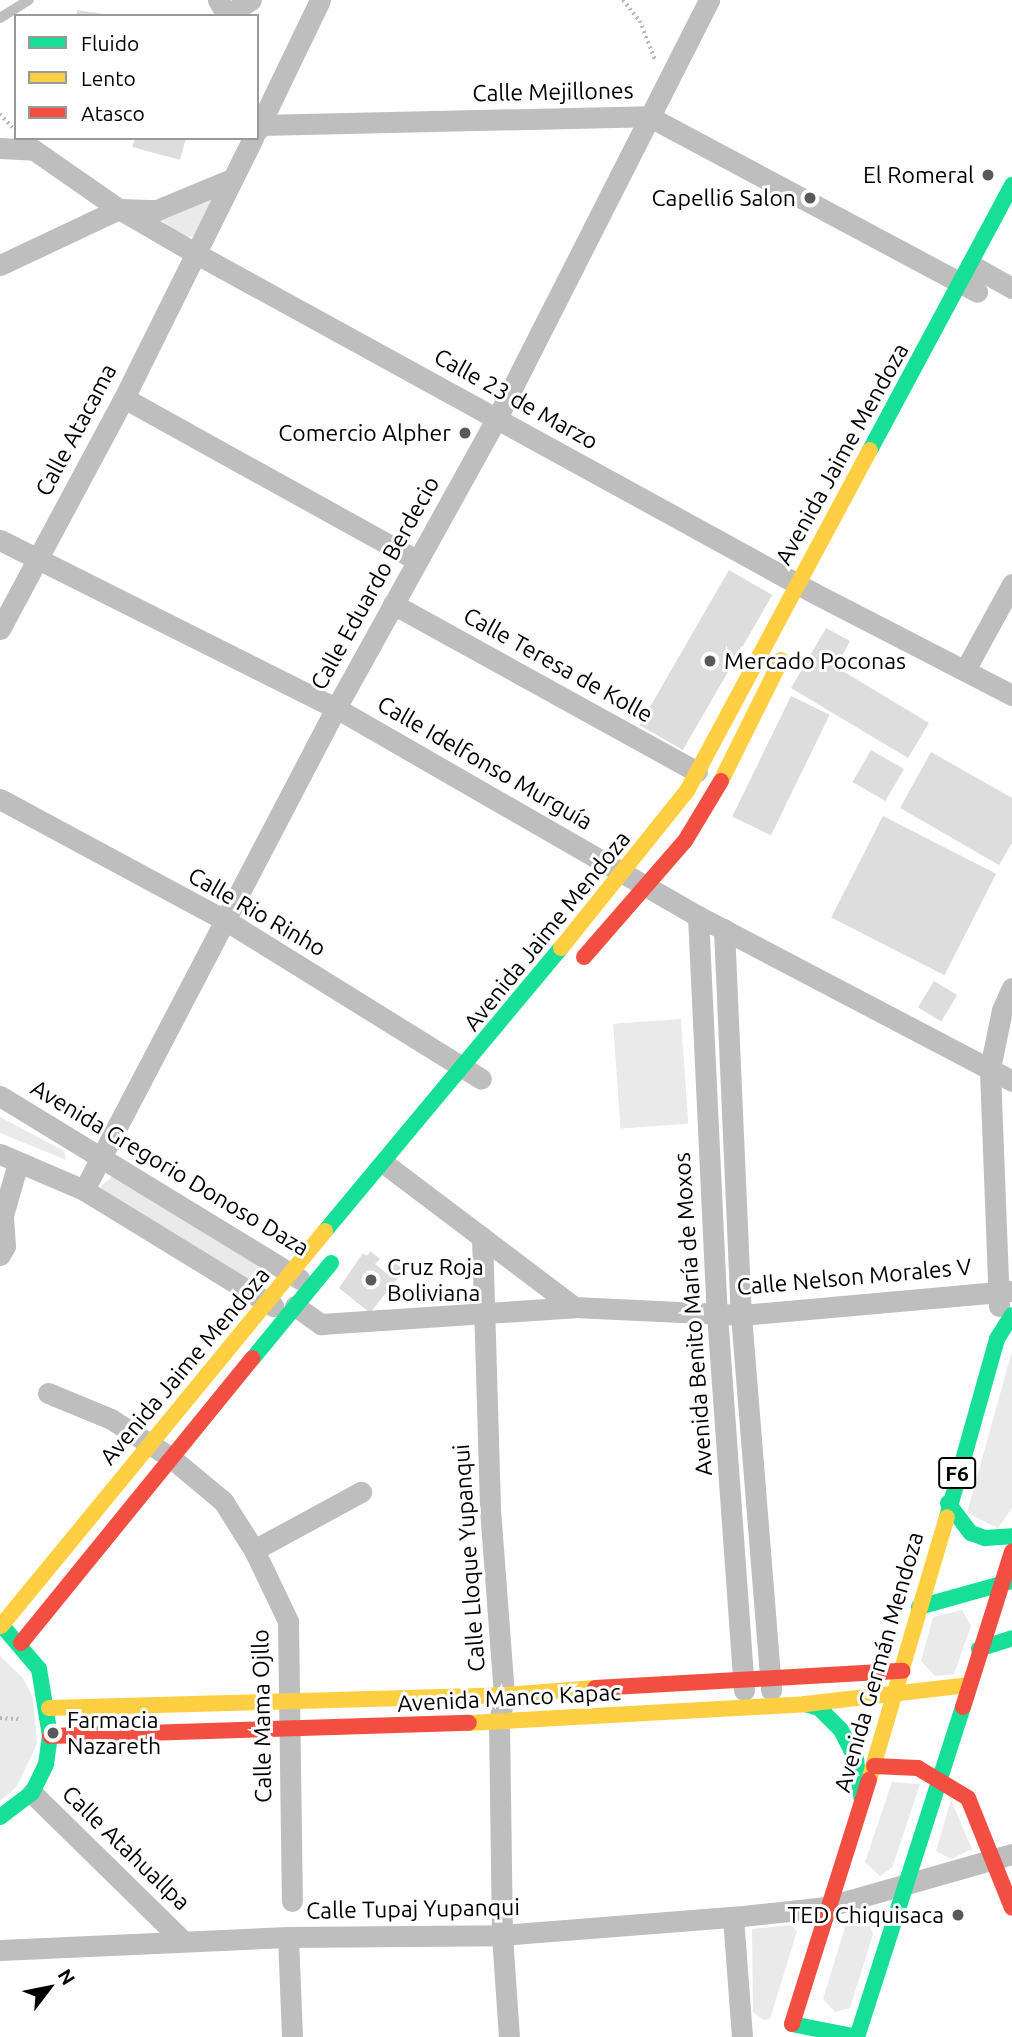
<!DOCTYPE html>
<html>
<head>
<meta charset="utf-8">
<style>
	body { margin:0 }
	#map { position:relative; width:1012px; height:2037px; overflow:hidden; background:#fff; font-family:Ubuntu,sans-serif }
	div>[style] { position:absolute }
	.green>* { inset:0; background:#eaeaea; transform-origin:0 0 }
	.building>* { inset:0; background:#ddd; transform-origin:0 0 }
	.path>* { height:3.5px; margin-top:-1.75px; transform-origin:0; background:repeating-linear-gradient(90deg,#b8b8b8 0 2px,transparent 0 5.5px) }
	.lane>* { height:10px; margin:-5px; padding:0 5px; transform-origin:5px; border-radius:5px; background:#bebebe }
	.street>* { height:21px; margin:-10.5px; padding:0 10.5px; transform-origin:10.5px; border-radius:10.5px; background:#bebebe }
	.fast>* { height:16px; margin:-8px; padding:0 8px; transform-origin:8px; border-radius:8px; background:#16e098 }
	.slow>* { height:16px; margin:-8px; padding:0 8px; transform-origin:8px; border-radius:8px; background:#ffcf43 }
	.jam>* { height:16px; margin:-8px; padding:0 8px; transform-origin:8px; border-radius:8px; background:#f24e42 }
	.dots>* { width:19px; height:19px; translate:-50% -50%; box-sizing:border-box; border:4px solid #fff; border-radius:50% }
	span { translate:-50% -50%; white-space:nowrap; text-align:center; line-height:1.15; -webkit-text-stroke:6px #fff; paint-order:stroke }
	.shield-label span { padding:2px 5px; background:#fff; border:2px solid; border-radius:5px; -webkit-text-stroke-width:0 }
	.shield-label { font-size:21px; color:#000; font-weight:700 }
	.street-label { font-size:23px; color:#000 }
	.poi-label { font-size:23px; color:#000 }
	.right { translate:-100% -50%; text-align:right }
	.left { translate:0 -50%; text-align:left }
	.legend { position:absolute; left:14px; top:14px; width:245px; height:126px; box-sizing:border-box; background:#fff; border:2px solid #999; margin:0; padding:9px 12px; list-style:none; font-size:21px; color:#000 }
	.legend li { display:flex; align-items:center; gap:14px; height:35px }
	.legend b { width:35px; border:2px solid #999 }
	.north { position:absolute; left:14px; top:1953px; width:70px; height:70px; -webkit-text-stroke:5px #fff; paint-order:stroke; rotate:58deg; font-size:19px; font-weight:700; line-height:28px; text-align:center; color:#000 }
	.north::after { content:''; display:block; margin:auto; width:24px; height:32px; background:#000; clip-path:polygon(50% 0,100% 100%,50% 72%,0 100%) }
</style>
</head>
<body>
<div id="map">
	<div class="green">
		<div style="clip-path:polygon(216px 193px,193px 236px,184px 237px,160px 219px)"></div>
		<div style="left:681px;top:1019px;width:105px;height:68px;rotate:86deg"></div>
		<div style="clip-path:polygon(0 1117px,64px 1151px,66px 1160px,0 1133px)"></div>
		<div style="clip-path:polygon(114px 1175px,262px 1265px,259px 1281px,250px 1285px,104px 1194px,101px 1186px)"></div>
		<div style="clip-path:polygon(1012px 1351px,1012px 1508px,998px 1528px,967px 1513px)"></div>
		<div style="clip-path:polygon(962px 1610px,971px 1626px,954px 1674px,935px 1676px,921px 1661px,933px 1617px)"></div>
		<div style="clip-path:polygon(0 1656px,23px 1678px,33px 1698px,37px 1744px,17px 1786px,0 1801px)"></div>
		<div style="clip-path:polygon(892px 1782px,920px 1784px,892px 1868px,880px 1876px,865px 1862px)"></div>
		<div style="clip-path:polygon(951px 1800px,972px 1849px,951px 1859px,936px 1851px)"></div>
		<div style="clip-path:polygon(860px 1920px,869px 1924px,873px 1934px,850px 2008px,835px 2012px,823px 1999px,846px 1924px)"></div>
		<div style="clip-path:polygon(791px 1925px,797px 1931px,770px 2019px,763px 2020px,753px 2012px,752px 1929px)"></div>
	</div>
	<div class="building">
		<div style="clip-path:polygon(77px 10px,104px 14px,104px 16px,76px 16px)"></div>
		<div style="clip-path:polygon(135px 138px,186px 138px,180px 160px,132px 147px)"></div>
		<div style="left:729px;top:570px;width:50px;height:179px;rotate:30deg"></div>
		<div style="clip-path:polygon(826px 628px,850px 641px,836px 667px,929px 723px,908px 758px,791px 688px)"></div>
		<div style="left:791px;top:696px;width:43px;height:134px;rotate:26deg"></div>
		<div style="left:871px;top:750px;width:38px;height:37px;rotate:30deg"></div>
		<div style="clip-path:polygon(931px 752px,1012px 798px,1012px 843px,999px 865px,900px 808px)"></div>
		<div style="left:883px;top:816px;width:127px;height:114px;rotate:27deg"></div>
		<div style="left:934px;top:981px;width:27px;height:31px;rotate:31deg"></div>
		<div style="clip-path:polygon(370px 1251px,380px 1259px,375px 1264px,386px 1273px,394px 1262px,404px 1270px,370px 1313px,339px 1288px,363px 1253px,367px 1256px)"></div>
	</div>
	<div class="path">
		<div style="left:623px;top:0;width:27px;rotate:51deg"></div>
		<div style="left:640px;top:21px;width:44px;rotate:68.7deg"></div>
		<div style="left:0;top:114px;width:19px;rotate:47deg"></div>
		<div style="left:0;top:1718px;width:22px;rotate:3deg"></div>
	</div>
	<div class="lane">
		<div style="left:0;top:18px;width:34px;rotate:-32deg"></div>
	</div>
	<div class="street">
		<div style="left:218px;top:0;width:17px;rotate:59deg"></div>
		<div style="left:227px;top:15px;width:28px;rotate:-32deg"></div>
		<div style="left:260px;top:125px;width:388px;rotate:-1.3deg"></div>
		<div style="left:648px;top:116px;width:373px;rotate:28.1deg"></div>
		<div style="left:257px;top:131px;width:145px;rotate:-64.3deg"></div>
		<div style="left:0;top:148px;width:34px;rotate:3deg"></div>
		<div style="left:34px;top:150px;width:103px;rotate:34.8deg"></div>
		<div style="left:119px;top:209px;width:88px;rotate:30.1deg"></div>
		<div style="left:195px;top:253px;width:706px;rotate:28.78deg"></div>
		<div style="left:814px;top:593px;width:223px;rotate:27.3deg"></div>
		<div style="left:0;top:265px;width:132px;rotate:-25.2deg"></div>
		<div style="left:119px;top:209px;width:38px;rotate:2deg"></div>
		<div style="left:157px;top:210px;width:81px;rotate:-22.5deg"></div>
		<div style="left:971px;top:265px;width:47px;rotate:29.3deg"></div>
		<div style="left:124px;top:398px;width:334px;rotate:29deg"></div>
		<div style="left:0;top:540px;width:376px;rotate:26.6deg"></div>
		<div style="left:336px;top:708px;width:418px;rotate:29.9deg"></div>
		<div style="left:698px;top:916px;width:355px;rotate:27.7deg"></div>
		<div style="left:393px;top:604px;width:347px;rotate:28.9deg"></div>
		<div style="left:0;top:629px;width:262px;rotate:-61.8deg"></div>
		<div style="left:124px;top:398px;width:290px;rotate:-63.6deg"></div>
		<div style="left:965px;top:670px;width:98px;rotate:-61.3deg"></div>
		<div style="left:0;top:799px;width:255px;rotate:28.3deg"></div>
		<div style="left:225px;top:920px;width:301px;rotate:31.8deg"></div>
		<div style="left:698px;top:916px;width:398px;rotate:87.3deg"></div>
		<div style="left:717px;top:1314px;width:377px;rotate:85.9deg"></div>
		<div style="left:724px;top:929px;width:386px;rotate:87.5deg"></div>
		<div style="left:741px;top:1315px;width:376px;rotate:85.4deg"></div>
		<div style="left:0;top:1096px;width:351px;rotate:31.4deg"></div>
		<div style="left:0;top:1154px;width:91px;rotate:23.2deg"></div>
		<div style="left:84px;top:1190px;width:222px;rotate:31.5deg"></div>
		<div style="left:385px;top:1164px;width:237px;rotate:37.1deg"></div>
		<div style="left:84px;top:1190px;width:544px;rotate:-62.4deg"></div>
		<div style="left:336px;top:708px;width:332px;rotate:-61deg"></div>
		<div style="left:497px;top:418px;width:469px;rotate:-63.1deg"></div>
		<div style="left:482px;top:1237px;width:272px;rotate:88.3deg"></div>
		<div style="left:490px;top:1509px;width:187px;rotate:85.7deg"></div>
		<div style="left:504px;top:1695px;width:27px;rotate:100deg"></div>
		<div style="left:499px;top:1722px;width:213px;rotate:89.2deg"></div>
		<div style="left:502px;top:1935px;width:102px;rotate:86.1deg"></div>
		<div style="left:0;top:1255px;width:10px;rotate:-61deg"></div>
		<div style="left:5px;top:1246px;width:31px;rotate:-94deg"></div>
		<div style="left:3px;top:1215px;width:54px;rotate:-73.9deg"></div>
		<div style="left:295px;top:1306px;width:32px;rotate:35deg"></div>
		<div style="left:321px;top:1324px;width:254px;rotate:-3.8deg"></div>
		<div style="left:574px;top:1307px;width:167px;rotate:2.7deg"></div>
		<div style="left:741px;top:1315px;width:272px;rotate:-5.1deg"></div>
		<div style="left:999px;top:1306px;width:238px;rotate:-92.2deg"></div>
		<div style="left:990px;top:1068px;width:59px;rotate:-78.3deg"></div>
		<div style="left:1002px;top:1010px;width:24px;rotate:-66deg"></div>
		<div style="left:48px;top:1393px;width:68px;rotate:22.4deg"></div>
		<div style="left:111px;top:1419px;width:70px;rotate:32.8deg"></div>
		<div style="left:170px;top:1457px;width:69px;rotate:39.7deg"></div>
		<div style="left:223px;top:1501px;width:58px;rotate:57.7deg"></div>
		<div style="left:254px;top:1550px;width:79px;rotate:64.4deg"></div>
		<div style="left:288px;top:1621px;width:280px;rotate:89.2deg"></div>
		<div style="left:254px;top:1550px;width:122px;rotate:-28.5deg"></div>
		<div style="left:32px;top:1793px;width:211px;rotate:44.4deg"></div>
		<div style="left:733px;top:1917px;width:120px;rotate:85.7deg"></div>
		<div style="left:288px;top:1937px;width:100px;rotate:87.7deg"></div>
		<div style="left:0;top:1950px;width:288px;rotate:-2.6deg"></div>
		<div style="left:288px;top:1937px;width:214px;rotate:-0.5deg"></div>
		<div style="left:502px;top:1935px;width:232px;rotate:-4.5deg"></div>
		<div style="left:733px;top:1917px;width:94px;rotate:-6.1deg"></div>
		<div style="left:826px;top:1907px;width:193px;rotate:-15.9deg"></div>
	</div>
	<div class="fast">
		<div style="left:870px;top:450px;width:301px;rotate:-61.8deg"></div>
		<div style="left:325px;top:1231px;width:368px;rotate:-50.2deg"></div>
		<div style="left:253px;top:1358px;width:123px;rotate:-50.6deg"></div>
		<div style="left:948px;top:1503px;width:38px;rotate:53deg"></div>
		<div style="left:971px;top:1533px;width:15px;rotate:20deg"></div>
		<div style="left:985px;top:1538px;width:27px;rotate:-4deg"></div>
		<div style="left:947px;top:1517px;width:185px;rotate:-74.3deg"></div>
		<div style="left:997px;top:1339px;width:28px;rotate:-58deg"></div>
		<div style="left:919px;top:1607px;width:97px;rotate:-15.6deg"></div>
		<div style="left:979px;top:1649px;width:35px;rotate:-18deg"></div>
		<div style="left:805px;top:1704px;width:15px;rotate:16deg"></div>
		<div style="left:819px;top:1708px;width:31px;rotate:45deg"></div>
		<div style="left:841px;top:1730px;width:34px;rotate:63deg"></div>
		<div style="left:856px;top:1760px;width:41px;rotate:81.7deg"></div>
		<div style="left:0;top:1817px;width:40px;rotate:-37deg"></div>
		<div style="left:32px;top:1793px;width:32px;rotate:-64deg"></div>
		<div style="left:46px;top:1764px;width:28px;rotate:-82deg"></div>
		<div style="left:50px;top:1736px;width:68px;rotate:-99.3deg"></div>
		<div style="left:39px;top:1669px;width:52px;rotate:-130.4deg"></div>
		<div style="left:792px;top:2024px;width:66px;rotate:11.3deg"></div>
		<div style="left:857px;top:2037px;width:347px;rotate:-72.2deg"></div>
	</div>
	<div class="slow">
		<div style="left:721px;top:781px;width:135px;rotate:-63.6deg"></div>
		<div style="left:561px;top:948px;width:201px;rotate:-51.3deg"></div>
		<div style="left:687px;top:791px;width:387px;rotate:-61.8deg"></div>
		<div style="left:1px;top:1626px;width:511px;rotate:-50.64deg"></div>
		<div style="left:49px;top:1708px;width:455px;rotate:-1.6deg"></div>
		<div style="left:504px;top:1695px;width:91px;rotate:-4.4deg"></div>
		<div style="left:469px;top:1723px;width:337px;rotate:-3.2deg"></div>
		<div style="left:805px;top:1704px;width:164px;rotate:-6.6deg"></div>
		<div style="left:869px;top:1780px;width:274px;rotate:-73.5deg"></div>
	</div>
	<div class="jam">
		<div style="left:584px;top:957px;width:154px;rotate:-49deg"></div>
		<div style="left:685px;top:841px;width:70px;rotate:-59deg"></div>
		<div style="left:21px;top:1643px;width:367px;rotate:-50.9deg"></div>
		<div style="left:595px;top:1688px;width:308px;rotate:-3.2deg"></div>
		<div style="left:963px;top:1707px;width:163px;rotate:-72.5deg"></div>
		<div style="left:50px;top:1736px;width:419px;rotate:-1.8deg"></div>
		<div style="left:874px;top:1766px;width:44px;rotate:2.6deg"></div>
		<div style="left:918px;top:1768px;width:58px;rotate:31deg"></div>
		<div style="left:968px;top:1798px;width:118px;rotate:68.2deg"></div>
		<div style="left:792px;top:2024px;width:256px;rotate:-72.5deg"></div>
	</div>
	<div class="dots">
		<div style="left:988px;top:175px;background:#595959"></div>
		<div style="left:810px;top:198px;background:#595959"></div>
		<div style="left:465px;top:433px;background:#595959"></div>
		<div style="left:710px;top:661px;background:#595959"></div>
		<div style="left:371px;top:1280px;background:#595959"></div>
		<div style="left:53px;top:1733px;background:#595959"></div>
		<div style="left:958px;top:1915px;background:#595959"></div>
	</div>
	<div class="shield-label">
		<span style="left:957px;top:1473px">F6</span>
	</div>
	<div class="street-label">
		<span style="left:553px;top:92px;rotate:-1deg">Calle Mejillones</span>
		<span style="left:516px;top:399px;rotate:29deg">Calle 23 de Marzo</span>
		<span style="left:76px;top:430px;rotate:-62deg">Calle Atacama</span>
		<span style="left:842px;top:454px;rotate:-61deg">Avenida Jaime Mendoza</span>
		<span style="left:375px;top:583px;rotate:-61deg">Calle Eduardo Berdecio</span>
		<span style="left:558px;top:665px;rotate:29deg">Calle Teresa de Kolle</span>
		<span style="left:485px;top:763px;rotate:30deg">Calle Idelfonso Murguía</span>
		<span style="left:257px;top:912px;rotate:30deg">Calle Rio Rinho</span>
		<span style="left:547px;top:931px;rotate:-51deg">Avenida Jaime Mendoza</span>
		<span style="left:170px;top:1168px;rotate:31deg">Avenida Gregorio Donoso Daza</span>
		<span style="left:854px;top:1277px;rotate:-5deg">Calle Nelson Morales V</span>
		<span style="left:693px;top:1314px;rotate:-94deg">Avenida Benito María de Moxos</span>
		<span style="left:185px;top:1366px;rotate:-50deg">Avenida Jaime Mendoza</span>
		<span style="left:469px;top:1558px;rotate:-94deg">Calle Lloque Yupanqui</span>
		<span style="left:879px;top:1662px;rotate:-74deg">Avenida Germán Mendoza</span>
		<span style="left:509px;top:1698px;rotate:-3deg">Avenida Manco Kapac</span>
		<span style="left:262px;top:1716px;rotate:-91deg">Calle Mama Ojllo</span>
		<span style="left:126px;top:1848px;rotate:44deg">Calle Atahuallpa</span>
		<span style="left:413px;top:1909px;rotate:-1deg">Calle Tupaj Yupanqui</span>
	</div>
	<div class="poi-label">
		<span class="right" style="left:974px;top:175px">El Romeral</span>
		<span class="right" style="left:796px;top:198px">Capelli6 Salon</span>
		<span class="right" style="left:451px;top:433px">Comercio Alpher</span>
		<span class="left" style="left:724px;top:661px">Mercado Poconas</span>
		<span class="left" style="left:387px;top:1280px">Cruz Roja<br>Boliviana</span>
		<span class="left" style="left:67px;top:1733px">Farmacia<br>Nazareth</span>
		<span class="right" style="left:944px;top:1915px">TED Chiquisaca</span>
	</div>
	<ul class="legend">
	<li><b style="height:9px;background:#16e098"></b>Fluido</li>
	<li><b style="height:9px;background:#ffcf43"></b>Lento</li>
	<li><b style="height:9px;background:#f24e42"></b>Atasco</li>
	</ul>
	<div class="north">N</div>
</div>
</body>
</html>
